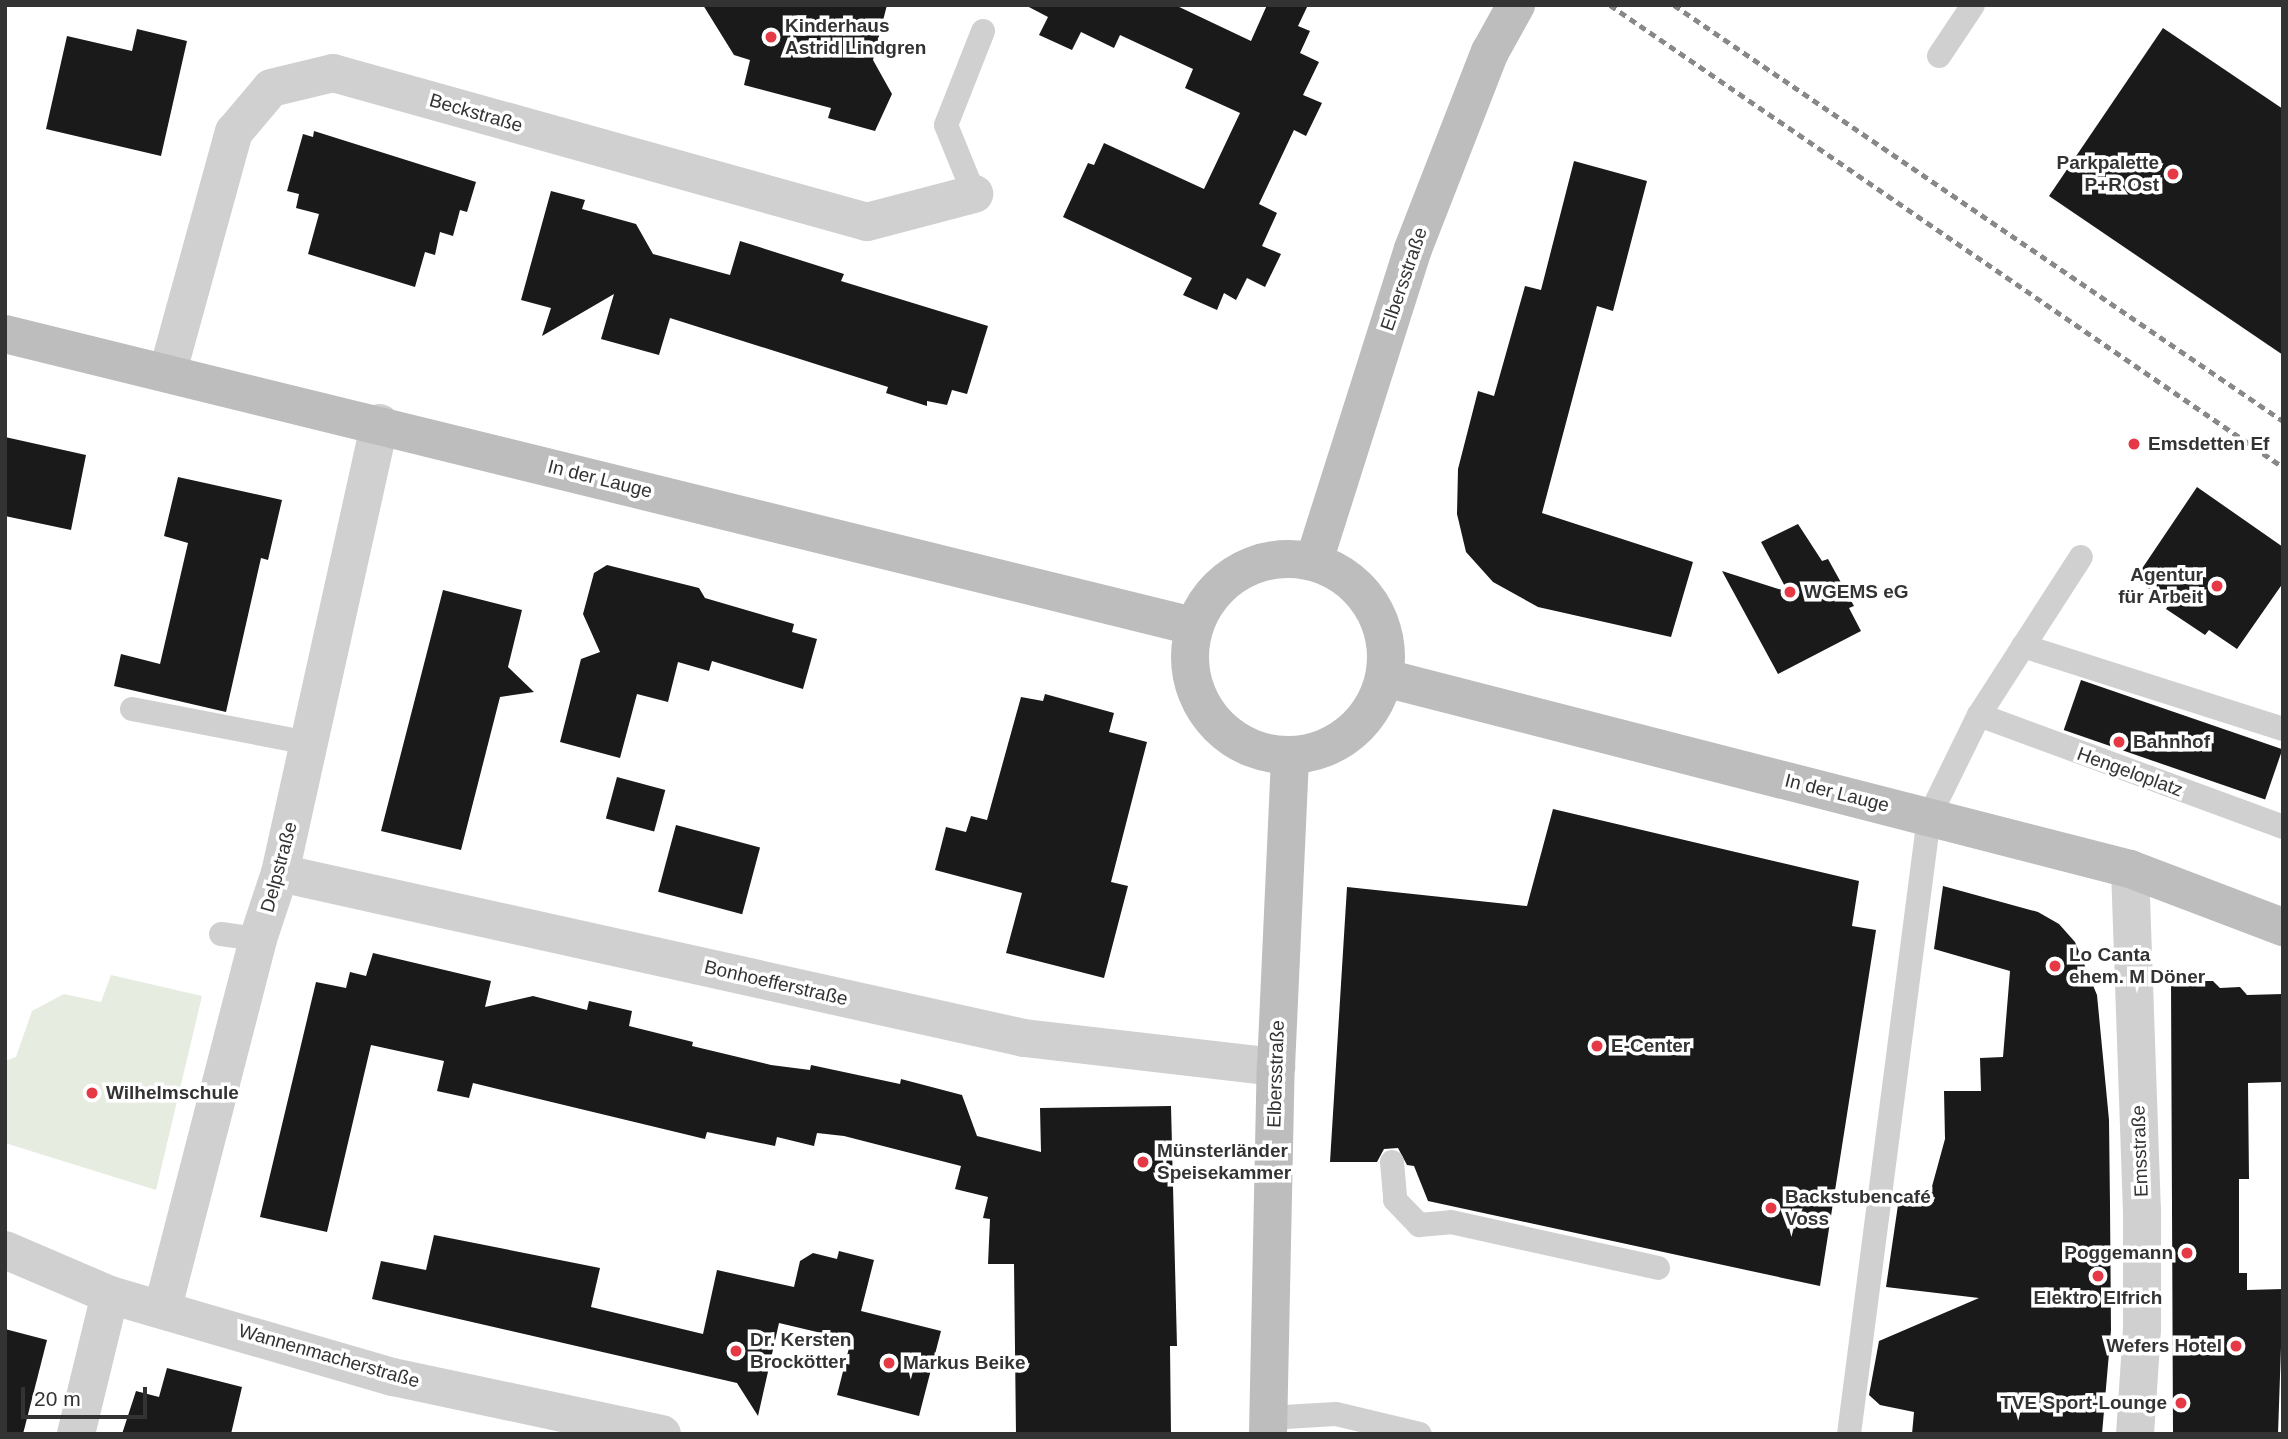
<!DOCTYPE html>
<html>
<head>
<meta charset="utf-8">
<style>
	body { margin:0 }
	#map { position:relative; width:2288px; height:1439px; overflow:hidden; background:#fff; font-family:Helvetica,sans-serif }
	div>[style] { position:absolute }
	.green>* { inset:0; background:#e6ecdf }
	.building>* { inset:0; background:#1a1a1a; transform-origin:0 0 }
	.lane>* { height:24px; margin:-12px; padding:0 12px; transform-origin:12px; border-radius:12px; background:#d0d0d0 }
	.street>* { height:38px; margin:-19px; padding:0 19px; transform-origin:19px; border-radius:19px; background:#d0d0d0 }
	.secondary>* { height:38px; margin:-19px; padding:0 19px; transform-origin:19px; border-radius:19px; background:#bdbdbd }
	.secondary>.ring { margin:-19px; padding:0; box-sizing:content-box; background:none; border:38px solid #bdbdbd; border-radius:50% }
	.rail>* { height:5px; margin-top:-2.5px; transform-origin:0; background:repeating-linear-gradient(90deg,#888 0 7px,transparent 0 12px) }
	.dots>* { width:19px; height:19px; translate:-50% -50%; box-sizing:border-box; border:4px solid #fff; border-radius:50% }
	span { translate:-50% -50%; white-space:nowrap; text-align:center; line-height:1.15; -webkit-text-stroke:7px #fff; paint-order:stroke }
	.poi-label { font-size:19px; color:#333; font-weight:700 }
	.left { translate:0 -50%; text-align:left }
	.right { translate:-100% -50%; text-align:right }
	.street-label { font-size:19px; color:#333 }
	.frame { position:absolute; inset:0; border:7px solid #333; pointer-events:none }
	.scale { position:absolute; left:21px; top:1387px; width:126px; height:32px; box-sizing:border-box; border:4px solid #333; border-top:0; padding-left:9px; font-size:21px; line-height:24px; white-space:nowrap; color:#333; -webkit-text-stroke:5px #fff; paint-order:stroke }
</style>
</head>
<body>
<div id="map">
	<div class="green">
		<div style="clip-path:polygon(111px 975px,202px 996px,156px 1190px,5px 1143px,5px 1061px,16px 1057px,32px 1011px,64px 994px,101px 1002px)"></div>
	</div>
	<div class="building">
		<div style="clip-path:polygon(703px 5px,887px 5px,873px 60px,892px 94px,875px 131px,828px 118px,831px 108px,744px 85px,750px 60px,734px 55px)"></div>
		<div style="clip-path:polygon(1025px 5px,1175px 5px,1251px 41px,1267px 5px,1308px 5px,1298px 26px,1310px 31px,1300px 53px,1319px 62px,1303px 95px,1322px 103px,1306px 136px,1294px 130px,1259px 204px,1277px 213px,1262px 246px,1281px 254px,1265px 287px,1247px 278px,1236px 300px,1224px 293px,1217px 310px,1183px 295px,1192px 278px,1063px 217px,1088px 163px,1094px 165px,1104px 143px,1204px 189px,1240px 113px,1185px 88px,1193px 69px,1120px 35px,1114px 48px,1081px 32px,1072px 50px,1039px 35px,1048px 17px)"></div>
		<div style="clip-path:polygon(2163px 28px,2283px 109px,2283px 355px,2049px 196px)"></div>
		<div style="clip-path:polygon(137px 29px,187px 41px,161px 156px,46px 129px,67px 36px,132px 51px)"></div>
		<div style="clip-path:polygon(314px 131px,476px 182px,467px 212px,460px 210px,453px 236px,440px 232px,435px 255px,425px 252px,415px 287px,308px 254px,319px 214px,296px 208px,299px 194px,287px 191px,303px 134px,313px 137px)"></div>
		<div style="clip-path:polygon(1574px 161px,1647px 181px,1613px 311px,1597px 306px,1542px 513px,1693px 562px,1671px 637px,1538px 607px,1493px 582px,1466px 552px,1457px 514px,1458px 469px,1478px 391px,1494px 396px,1525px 286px,1541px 290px)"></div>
		<div style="clip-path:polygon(551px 191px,585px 200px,582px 209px,636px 224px,653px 254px,730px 275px,740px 241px,844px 274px,841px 281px,988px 326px,967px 394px,952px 390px,947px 405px,927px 401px,927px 406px,886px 393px,888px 387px,670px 318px,659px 355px,601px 339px,614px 294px,542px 336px,551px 308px,521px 300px)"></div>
		<div style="clip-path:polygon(5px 437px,86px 455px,71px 530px,5px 516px)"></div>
		<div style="clip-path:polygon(178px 477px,282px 500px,268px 560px,261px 558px,226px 712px,114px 686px,121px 654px,160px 664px,188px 543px,164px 536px)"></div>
		<div style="clip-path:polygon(2197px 487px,2283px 547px,2283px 583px,2237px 649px,2209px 630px,2205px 635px,2166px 609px,2170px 603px,2135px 579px)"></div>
		<div style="clip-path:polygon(1798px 524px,1822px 561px,1828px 559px,1854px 606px,1849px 608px,1861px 631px,1778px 674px,1722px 571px,1788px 592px,1761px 542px)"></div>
		<div style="clip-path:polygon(607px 565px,699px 588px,705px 598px,794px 624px,792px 632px,817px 639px,803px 689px,712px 661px,709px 671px,678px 662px,668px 702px,637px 694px,620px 758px,560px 742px,581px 659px,600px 652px,583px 614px,594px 573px)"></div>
		<div style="clip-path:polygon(443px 590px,522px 610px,508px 667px,534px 692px,500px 697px,461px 850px,381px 831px)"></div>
		<div style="left:2081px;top:680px;width:213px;height:53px;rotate:19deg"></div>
		<div style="clip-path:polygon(1045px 694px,1114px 713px,1109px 732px,1147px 742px,1111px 882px,1128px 886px,1104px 978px,1006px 953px,1022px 893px,935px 870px,946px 827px,966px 832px,971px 816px,987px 820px,1021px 697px,1043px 701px)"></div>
		<div style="left:617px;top:777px;width:50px;height:43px;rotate:15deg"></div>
		<div style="clip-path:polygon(1553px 809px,1859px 881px,1852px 926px,1876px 930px,1820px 1286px,1428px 1201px,1414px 1166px,1407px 1165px,1398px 1148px,1384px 1149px,1377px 1162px,1330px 1162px,1347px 887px,1527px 906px)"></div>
		<div style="left:676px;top:825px;width:87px;height:69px;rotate:15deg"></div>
		<div style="clip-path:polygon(1943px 886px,2038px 912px,2059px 924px,2075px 942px,2097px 995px,2109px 1120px,2110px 1205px,2111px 1330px,2102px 1434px,1912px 1434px,1914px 1412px,1880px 1405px,1869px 1395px,1879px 1341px,1979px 1298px,1886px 1287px,1899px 1198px,1928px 1201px,1945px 1139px,1944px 1091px,1981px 1091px,1980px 1058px,2003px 1057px,2010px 971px,1934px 949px)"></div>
		<div style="clip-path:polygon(373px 953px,491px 981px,485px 1007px,533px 996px,587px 1010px,589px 1001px,632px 1011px,629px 1026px,693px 1042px,692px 1046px,771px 1065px,810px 1070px,811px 1065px,900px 1084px,901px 1079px,962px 1095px,977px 1136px,1041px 1152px,1040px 1108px,1171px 1106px,1177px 1346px,1170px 1346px,1171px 1434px,1016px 1434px,1014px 1264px,988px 1264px,990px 1219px,983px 1218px,988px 1197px,955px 1189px,961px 1166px,844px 1136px,817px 1133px,814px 1146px,777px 1137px,775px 1146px,707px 1132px,705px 1139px,473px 1083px,469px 1098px,437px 1091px,444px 1061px,371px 1045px,327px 1232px,260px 1217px,316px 982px,346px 988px,350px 972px,366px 976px)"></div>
		<div style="clip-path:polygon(2171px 981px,2213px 981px,2220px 988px,2240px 987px,2247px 995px,2283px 994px,2283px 1082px,2248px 1083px,2249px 1179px,2239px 1179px,2239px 1273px,2247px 1273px,2247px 1290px,2283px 1289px,2278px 1434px,2173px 1434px)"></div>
		<div style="clip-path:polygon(434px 1235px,600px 1268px,591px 1307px,703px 1334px,717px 1270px,794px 1287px,800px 1261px,813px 1253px,837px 1259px,839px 1251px,874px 1260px,861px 1311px,941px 1331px,919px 1416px,837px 1395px,851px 1340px,779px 1323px,758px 1416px,737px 1383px,372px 1299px,381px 1261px,426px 1270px)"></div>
		<div style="clip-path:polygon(5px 1329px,47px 1340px,23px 1434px,5px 1434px)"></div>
		<div style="clip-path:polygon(167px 1368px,242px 1387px,231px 1434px,122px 1434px,136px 1391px,159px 1397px)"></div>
	</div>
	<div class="lane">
		<div style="left:1939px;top:56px;width:61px;rotate:-56.3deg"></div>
		<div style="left:974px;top:194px;width:74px;rotate:-112.1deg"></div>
		<div style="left:946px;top:125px;width:101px;rotate:-68.5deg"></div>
		<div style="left:2023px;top:646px;width:273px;rotate:17.7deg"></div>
		<div style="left:132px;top:709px;width:180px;rotate:10.9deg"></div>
		<div style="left:1979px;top:715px;width:324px;rotate:20.2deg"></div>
		<div style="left:221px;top:934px;width:37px;rotate:8deg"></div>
		<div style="left:1392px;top:1162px;width:38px;rotate:85deg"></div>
		<div style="left:1395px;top:1200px;width:35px;rotate:46deg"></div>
		<div style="left:1419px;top:1225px;width:32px;rotate:-5deg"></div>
		<div style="left:1451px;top:1222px;width:212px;rotate:12.5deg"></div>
		<div style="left:1268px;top:1418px;width:68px;rotate:-3.4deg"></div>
		<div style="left:1336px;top:1414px;width:86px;rotate:13.4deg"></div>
		<div style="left:1849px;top:1434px;width:622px;rotate:-82.61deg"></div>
		<div style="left:1929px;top:817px;width:114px;rotate:-63.9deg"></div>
		<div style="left:1979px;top:715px;width:188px;rotate:-57.2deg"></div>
	</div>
	<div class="street">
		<div style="left:168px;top:371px;width:248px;rotate:-74.6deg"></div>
		<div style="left:234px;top:132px;width:57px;rotate:-49.9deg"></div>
		<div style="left:271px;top:88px;width:64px;rotate:-13.6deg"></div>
		<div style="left:333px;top:73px;width:554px;rotate:15.59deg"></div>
		<div style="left:867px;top:222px;width:111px;rotate:-14.7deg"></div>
		<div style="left:2130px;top:869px;width:341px;rotate:88deg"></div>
		<div style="left:2142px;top:1210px;width:119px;rotate:90deg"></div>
		<div style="left:2142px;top:1329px;width:105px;rotate:93.8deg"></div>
		<div style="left:280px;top:873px;width:762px;rotate:12.5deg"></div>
		<div style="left:1024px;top:1038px;width:254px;rotate:6.6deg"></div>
		<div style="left:5px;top:1250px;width:114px;rotate:23.2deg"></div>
		<div style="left:110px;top:1295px;width:295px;rotate:16.2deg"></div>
		<div style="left:393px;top:1377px;width:275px;rotate:12deg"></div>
		<div style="left:163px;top:1307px;width:380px;rotate:-75.5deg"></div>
		<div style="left:258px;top:939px;width:70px;rotate:-71.6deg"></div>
		<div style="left:280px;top:873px;width:461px;rotate:-77.5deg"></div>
		<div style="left:76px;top:1434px;width:143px;rotate:-76.3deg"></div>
	</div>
	<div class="secondary">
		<div style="left:5px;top:334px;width:1223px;rotate:13.81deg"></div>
		<div class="ring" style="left:1190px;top:559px;width:158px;height:158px"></div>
		<div style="left:1314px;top:561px;width:327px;rotate:-72.4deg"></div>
		<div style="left:1413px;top:249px;width:212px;rotate:-68.7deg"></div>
		<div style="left:1490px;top:52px;width:54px;rotate:-61deg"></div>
		<div style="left:1385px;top:678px;width:769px;rotate:14.38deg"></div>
		<div style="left:2130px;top:869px;width:164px;rotate:20.8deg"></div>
		<div style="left:1268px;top:1434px;width:367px;rotate:-88.8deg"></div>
		<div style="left:1276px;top:1067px;width:312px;rotate:-87.4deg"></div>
	</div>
	<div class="rail">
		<div style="left:1610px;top:5px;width:816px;rotate:34.47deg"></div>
		<div style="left:1674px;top:5px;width:738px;rotate:34.34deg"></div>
	</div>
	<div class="dots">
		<div style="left:771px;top:37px;background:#e63946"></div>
		<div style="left:2173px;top:174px;background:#e63946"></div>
		<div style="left:2134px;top:444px;background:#e63946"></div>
		<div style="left:2217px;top:586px;background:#e63946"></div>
		<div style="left:1790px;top:592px;background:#e63946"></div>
		<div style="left:2119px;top:742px;background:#e63946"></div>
		<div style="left:2055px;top:966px;background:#e63946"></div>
		<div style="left:1597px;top:1046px;background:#e63946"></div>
		<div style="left:92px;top:1093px;background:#e63946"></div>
		<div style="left:1143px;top:1162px;background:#e63946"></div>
		<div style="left:1771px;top:1208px;background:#e63946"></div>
		<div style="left:2187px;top:1253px;background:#e63946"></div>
		<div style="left:2098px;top:1276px;background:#e63946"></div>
		<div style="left:2236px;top:1346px;background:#e63946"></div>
		<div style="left:736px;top:1351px;background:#e63946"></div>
		<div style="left:889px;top:1363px;background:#e63946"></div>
		<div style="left:2181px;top:1403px;background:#e63946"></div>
	</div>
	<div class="poi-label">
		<span class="left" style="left:785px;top:37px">Kinderhaus<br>Astrid Lindgren</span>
		<span class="right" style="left:2159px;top:174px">Parkpalette<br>P+R Ost</span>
		<span class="left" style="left:2148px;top:444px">Emsdetten Ef</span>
		<span class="right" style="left:2203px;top:586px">Agentur<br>für Arbeit</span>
		<span class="left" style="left:1804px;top:592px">WGEMS eG</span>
		<span class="left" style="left:2133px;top:742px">Bahnhof</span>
		<span class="left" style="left:2069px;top:966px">Lo Canta<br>ehem. M Döner</span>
		<span class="left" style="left:1611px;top:1046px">E-Center</span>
		<span class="left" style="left:106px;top:1093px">Wilhelmschule</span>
		<span class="left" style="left:1157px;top:1162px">Münsterländer<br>Speisekammer</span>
		<span class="left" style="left:1785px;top:1208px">Backstubencafé<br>Voss</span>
		<span class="right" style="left:2173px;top:1253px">Poggemann</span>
		<span style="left:2098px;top:1298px">Elektro Elfrich</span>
		<span class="left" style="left:750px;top:1351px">Dr. Kersten<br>Brockötter</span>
		<span class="right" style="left:2222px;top:1346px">Wefers Hotel</span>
		<span class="left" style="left:903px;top:1363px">Markus Beike</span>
		<span class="right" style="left:2167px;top:1403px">TVE Sport-Lounge</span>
	</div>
	<div class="street-label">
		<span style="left:476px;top:113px;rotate:16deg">Beckstraße</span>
		<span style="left:1404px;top:279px;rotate:-71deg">Elbersstraße</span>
		<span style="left:600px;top:479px;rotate:14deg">In der Lauge</span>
		<span style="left:2130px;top:772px;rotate:20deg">Hengeloplatz</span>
		<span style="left:1837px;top:793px;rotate:14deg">In der Lauge</span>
		<span style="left:279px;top:867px;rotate:-75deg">Delpstraße</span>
		<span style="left:776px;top:983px;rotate:13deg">Bonhoefferstraße</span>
		<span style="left:1276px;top:1074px;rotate:-88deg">Elbersstraße</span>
		<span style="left:2140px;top:1151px;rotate:-92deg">Emsstraße</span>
		<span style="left:329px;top:1356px;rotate:16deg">Wannenmacherstraße</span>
	</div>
	<div class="frame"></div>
	<div class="scale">20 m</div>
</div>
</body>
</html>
